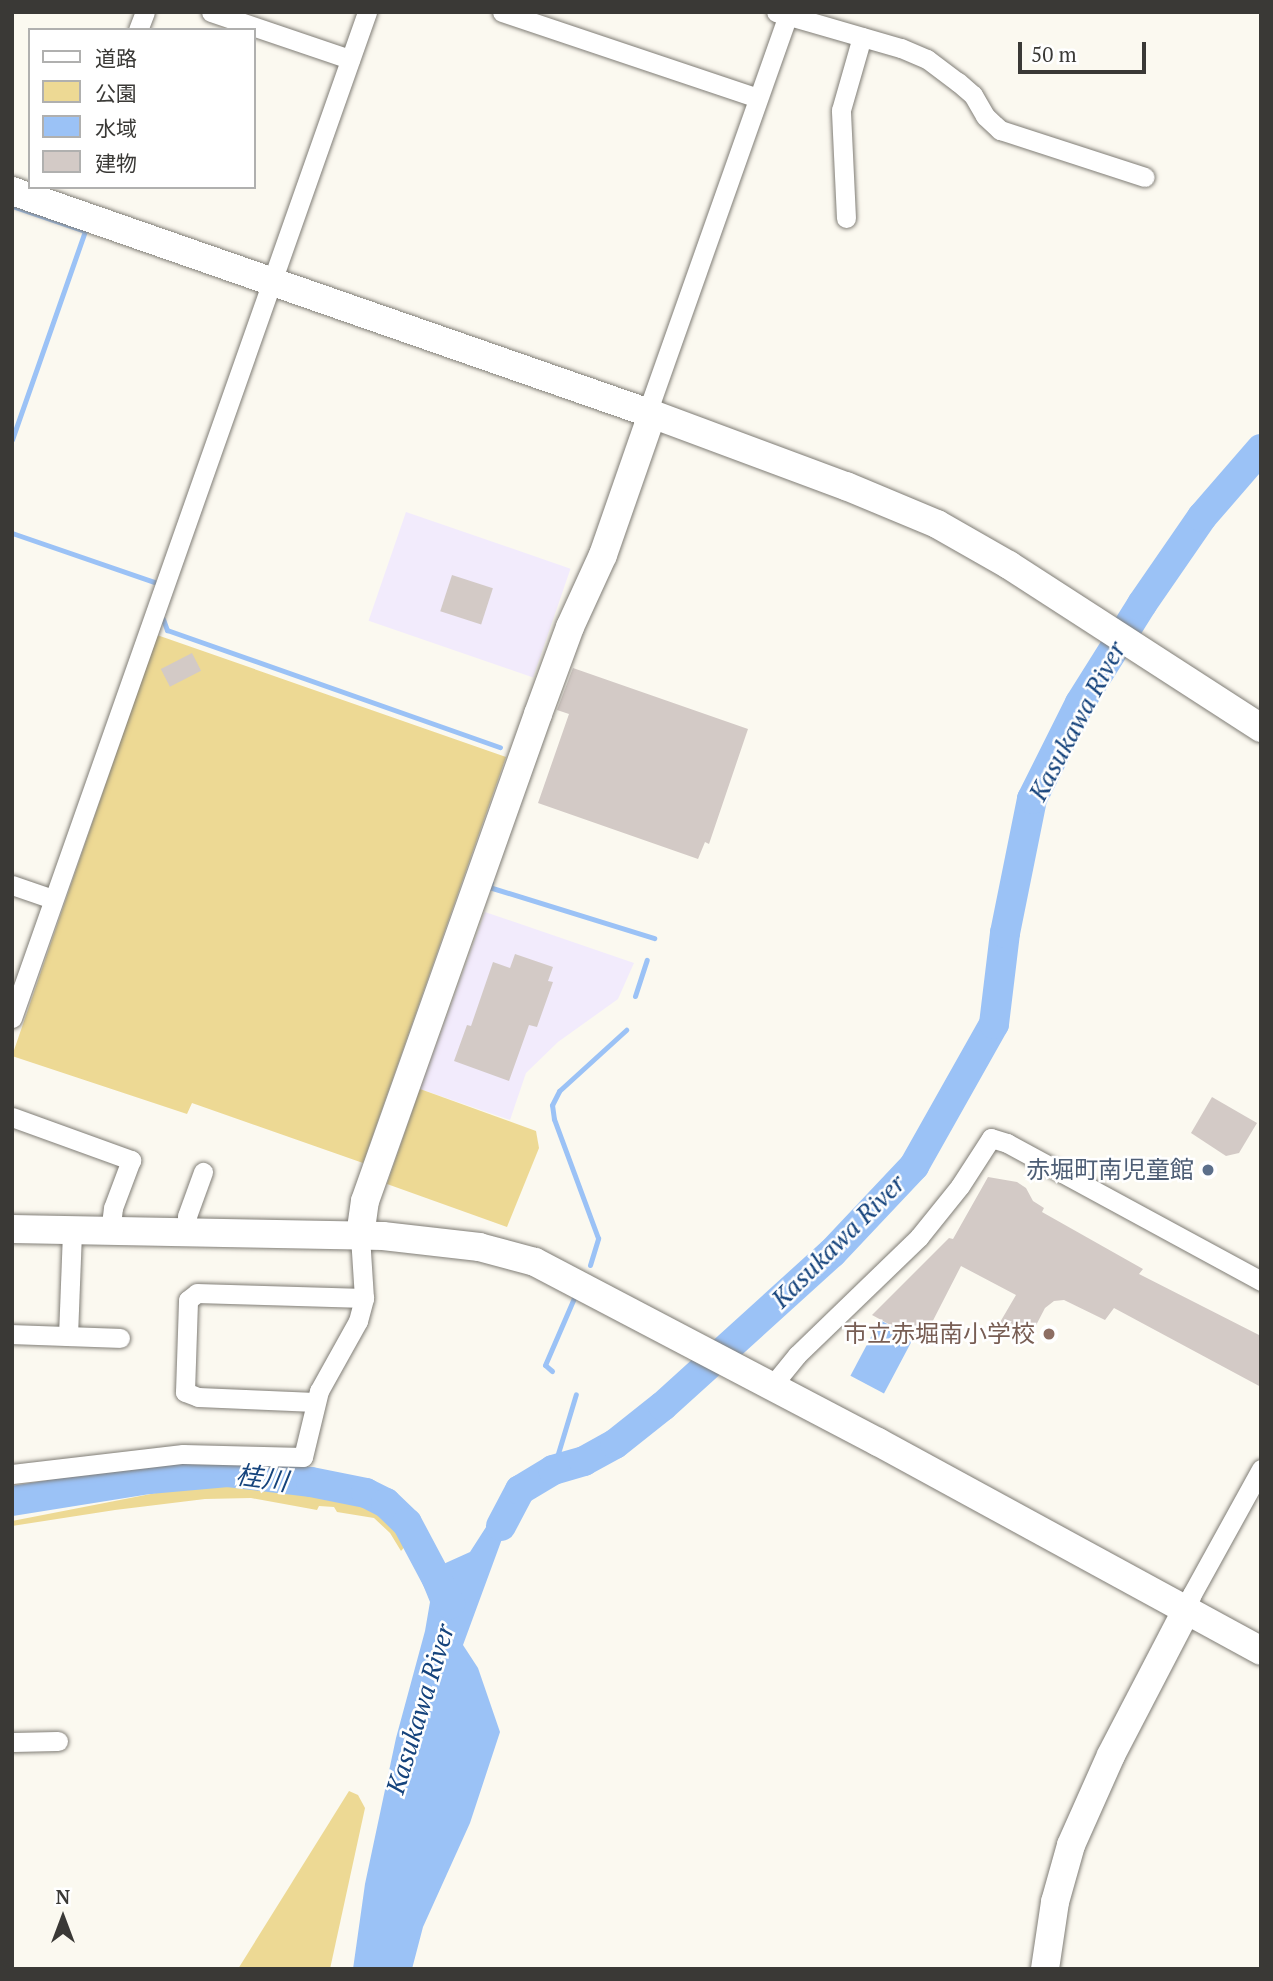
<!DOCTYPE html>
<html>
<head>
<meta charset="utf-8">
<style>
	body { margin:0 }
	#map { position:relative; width:1273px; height:1981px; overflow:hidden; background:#fbf9f0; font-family:"PT Serif","Noto Sans JP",serif }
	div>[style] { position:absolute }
	.industrial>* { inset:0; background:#f2ebfc; transform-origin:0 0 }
	.green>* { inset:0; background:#edd994 }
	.water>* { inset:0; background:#9bc2f6; transform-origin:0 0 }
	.stream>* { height:5px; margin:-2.5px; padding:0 2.5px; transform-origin:2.5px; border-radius:2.5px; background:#9bc2f6 }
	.river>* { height:30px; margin:-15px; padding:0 15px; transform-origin:15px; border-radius:15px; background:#9bc2f6 }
	.building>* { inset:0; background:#d3cac6; transform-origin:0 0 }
	.roads { filter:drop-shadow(0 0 2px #807d76) drop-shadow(0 0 2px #807d76) }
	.street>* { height:19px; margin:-9.5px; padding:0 9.5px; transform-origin:9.5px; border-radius:9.5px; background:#fff }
	.secondary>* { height:28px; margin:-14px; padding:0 14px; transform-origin:14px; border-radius:14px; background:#fff }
	.dots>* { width:19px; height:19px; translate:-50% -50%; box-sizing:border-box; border:4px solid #fff; border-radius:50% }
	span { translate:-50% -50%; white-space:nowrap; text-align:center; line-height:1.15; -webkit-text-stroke:5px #fff; paint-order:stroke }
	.service-label { font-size:24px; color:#4e5e75 }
	.right { translate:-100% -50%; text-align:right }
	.education-label { font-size:24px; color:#785e54 }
	.water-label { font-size:26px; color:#15437c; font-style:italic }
	.frame { position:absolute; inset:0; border:14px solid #3a3936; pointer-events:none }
	.legend { position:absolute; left:28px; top:28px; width:228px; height:161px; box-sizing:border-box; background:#fff; border:2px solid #b0b0af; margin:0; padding:9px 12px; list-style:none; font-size:21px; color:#3a3936 }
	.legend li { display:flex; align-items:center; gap:14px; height:35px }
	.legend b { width:35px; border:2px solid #b0b0af }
	.north { position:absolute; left:28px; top:1883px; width:70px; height:70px; -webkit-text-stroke:5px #fff; paint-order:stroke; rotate:0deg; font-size:19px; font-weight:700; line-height:28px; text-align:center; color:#3a3936 }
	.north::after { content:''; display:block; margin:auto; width:24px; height:32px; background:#3a3936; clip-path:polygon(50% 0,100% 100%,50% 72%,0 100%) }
	.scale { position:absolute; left:1018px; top:42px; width:128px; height:32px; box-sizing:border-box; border:4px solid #3a3936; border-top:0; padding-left:9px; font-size:21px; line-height:24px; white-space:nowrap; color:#3a3936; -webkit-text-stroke:5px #fff; paint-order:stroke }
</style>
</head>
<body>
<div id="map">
	<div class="industrial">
		<div style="left:406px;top:512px;width:174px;height:115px;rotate:19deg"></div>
		<div style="clip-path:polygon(485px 912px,634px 963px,618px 999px,558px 1042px,526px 1073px,510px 1120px,420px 1089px)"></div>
	</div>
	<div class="green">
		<div style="clip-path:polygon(157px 635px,506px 757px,363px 1163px,192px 1103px,187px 1114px,12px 1056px)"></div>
		<div style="clip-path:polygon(420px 1089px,536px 1131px,539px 1148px,507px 1227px,387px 1184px)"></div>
		<div style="clip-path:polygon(231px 1485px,340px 1495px,386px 1509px,400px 1524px,408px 1543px,401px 1551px,390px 1533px,374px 1518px,337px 1512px,334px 1507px,319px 1506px,317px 1510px,251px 1498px,205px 1499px,115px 1510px,12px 1526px,12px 1521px,166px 1491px)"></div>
		<div style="clip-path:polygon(349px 1791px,358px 1795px,365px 1808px,330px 1969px,238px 1969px)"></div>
	</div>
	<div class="water">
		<div style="left:880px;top:1320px;width:38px;height:63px;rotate:28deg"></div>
		<div style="clip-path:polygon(520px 1490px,463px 1645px,478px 1668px,500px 1732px,470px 1823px,423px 1927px,412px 1969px,353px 1969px,365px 1884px,396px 1738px,425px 1631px,430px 1602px,419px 1575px,470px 1552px,497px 1510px)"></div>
	</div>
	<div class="stream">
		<div style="left:12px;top:206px;width:77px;rotate:18.9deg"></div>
		<div style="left:85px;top:231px;width:221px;rotate:109.3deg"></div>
		<div style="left:12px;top:533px;width:150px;rotate:19deg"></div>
		<div style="left:163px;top:619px;width:12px;rotate:70deg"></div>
		<div style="left:167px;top:630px;width:353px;rotate:19.4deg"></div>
		<div style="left:491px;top:883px;width:4px;rotate:117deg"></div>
		<div style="left:489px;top:887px;width:173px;rotate:17.2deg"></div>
		<div style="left:635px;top:996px;width:38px;rotate:-72deg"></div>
		<div style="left:590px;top:1265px;width:28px;rotate:-73deg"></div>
		<div style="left:598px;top:1238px;width:127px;rotate:-110.3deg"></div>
		<div style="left:554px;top:1119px;width:14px;rotate:-98deg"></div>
		<div style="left:552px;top:1105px;width:16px;rotate:-63deg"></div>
		<div style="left:559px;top:1091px;width:91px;rotate:-42.3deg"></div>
		<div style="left:552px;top:1371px;width:9px;rotate:-139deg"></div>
		<div style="left:545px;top:1365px;width:73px;rotate:-66.6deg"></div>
		<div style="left:553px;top:1470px;width:79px;rotate:-73.2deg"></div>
	</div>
	<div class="river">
		<div style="left:12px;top:1501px;width:139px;rotate:-9.1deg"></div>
		<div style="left:149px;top:1479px;width:79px;rotate:-5.1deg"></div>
		<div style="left:228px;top:1472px;width:84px;rotate:6.9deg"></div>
		<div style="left:311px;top:1482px;width:56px;rotate:11.3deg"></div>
		<div style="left:366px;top:1493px;width:22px;rotate:27deg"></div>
		<div style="left:386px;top:1503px;width:29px;rotate:44deg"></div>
		<div style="left:407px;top:1523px;width:92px;rotate:62deg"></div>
		<div style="left:501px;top:1526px;width:41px;rotate:-62.2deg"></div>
		<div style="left:520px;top:1490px;width:39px;rotate:-31deg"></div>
		<div style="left:553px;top:1470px;width:32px;rotate:-16deg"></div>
		<div style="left:584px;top:1461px;width:35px;rotate:-29deg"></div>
		<div style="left:615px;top:1444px;width:61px;rotate:-38.4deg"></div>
		<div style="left:663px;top:1406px;width:228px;rotate:-42.2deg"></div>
		<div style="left:832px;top:1253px;width:120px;rotate:-46.7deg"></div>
		<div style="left:914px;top:1166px;width:163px;rotate:-60.6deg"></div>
		<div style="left:994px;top:1024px;width:92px;rotate:-83.1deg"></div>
		<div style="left:1005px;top:933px;width:137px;rotate:-78.6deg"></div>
		<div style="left:1032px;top:799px;width:107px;rotate:-63.4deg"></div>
		<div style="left:1080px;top:703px;width:117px;rotate:-57.9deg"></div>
		<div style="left:1142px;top:604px;width:106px;rotate:-55.4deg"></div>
		<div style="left:1202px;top:517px;width:90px;rotate:-49.1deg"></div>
	</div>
	<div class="building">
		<div style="left:452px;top:575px;width:43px;height:38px;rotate:18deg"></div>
		<div style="left:192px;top:653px;width:20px;height:35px;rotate:63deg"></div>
		<div style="clip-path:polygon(573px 668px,748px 729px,709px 844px,705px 842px,698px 859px,538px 803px,569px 714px,557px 710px)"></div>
		<div style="clip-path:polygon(515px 954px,553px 967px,548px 981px,553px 982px,537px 1027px,529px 1025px,509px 1081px,454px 1061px,467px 1025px,471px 1026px,493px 962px,510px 968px)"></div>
		<div style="clip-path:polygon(1212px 1097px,1257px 1123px,1239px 1153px,1226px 1156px,1191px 1133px)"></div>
		<div style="clip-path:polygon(988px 1177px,1017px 1182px,1026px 1188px,1033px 1201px,1044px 1208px,1042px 1212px,1143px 1269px,1139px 1274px,1261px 1336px,1261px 1387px,1114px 1308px,1105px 1320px,1064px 1300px,1054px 1301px,1045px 1308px,1032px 1333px,1013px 1336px,999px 1324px,1016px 1295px,961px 1266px,922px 1342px,872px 1315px,949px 1238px,953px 1239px)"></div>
	</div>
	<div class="roads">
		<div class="street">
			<div style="left:211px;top:12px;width:147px;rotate:18.7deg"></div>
			<div style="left:502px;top:12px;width:270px;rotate:18.6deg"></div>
			<div style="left:776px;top:12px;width:130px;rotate:16.1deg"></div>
			<div style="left:901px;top:48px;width:28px;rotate:23deg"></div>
			<div style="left:927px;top:59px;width:39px;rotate:37deg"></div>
			<div style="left:958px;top:82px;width:20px;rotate:41deg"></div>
			<div style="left:973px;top:95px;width:24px;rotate:60deg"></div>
			<div style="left:985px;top:116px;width:21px;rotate:43deg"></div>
			<div style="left:1000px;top:130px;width:152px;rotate:18deg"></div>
			<div style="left:138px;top:30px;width:19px;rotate:-69deg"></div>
			<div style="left:846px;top:218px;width:108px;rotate:-92.7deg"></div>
			<div style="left:841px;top:110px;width:76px;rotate:-74deg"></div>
			<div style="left:647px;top:413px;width:425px;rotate:-70.5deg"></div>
			<div style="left:12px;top:885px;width:43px;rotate:18.9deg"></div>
			<div style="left:12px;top:1018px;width:1067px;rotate:-70.56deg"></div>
			<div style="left:12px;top:1117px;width:127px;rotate:19.9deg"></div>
			<div style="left:131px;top:1160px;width:51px;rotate:110.6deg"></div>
			<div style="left:113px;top:1208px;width:23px;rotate:97deg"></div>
			<div style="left:186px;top:1232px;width:16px;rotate:-86deg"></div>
			<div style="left:187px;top:1216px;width:47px;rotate:-70deg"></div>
			<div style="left:12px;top:1334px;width:108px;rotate:2.1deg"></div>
			<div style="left:68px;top:1336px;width:106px;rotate:-87.8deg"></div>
			<div style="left:771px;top:1387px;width:41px;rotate:-50.9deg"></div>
			<div style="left:797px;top:1355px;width:170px;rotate:-44deg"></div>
			<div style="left:919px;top:1237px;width:65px;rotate:-51.2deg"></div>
			<div style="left:960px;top:1186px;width:57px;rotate:-57.1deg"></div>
			<div style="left:991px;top:1138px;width:17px;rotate:17deg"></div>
			<div style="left:1007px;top:1143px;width:289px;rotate:28.5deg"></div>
			<div style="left:315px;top:1402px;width:117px;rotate:-177.6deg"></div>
			<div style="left:198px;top:1397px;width:14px;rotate:-159deg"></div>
			<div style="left:185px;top:1392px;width:92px;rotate:-88.1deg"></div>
			<div style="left:188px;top:1300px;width:11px;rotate:-38deg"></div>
			<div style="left:197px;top:1293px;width:167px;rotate:1.7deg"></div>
			<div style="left:12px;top:1474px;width:172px;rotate:-6.7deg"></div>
			<div style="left:183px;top:1454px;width:120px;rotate:1.4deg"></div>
			<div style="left:303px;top:1457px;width:68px;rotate:-76.4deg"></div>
			<div style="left:319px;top:1391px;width:80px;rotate:-60.9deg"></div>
			<div style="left:358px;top:1321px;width:24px;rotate:-75deg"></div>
			<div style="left:364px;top:1298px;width:62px;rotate:-93.7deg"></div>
			<div style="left:1186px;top:1611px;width:18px;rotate:-71deg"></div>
			<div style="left:1192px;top:1594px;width:143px;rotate:-61.1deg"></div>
			<div style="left:12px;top:1742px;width:46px;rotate:-1.2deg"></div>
		</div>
		<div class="secondary">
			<div style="left:12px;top:191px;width:678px;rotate:19.21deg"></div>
			<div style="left:652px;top:414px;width:207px;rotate:20.4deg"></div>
			<div style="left:846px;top:486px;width:99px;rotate:22.7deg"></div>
			<div style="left:937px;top:524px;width:83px;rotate:29.7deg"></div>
			<div style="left:1009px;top:565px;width:300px;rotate:32.9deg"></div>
			<div style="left:12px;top:1229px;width:371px;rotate:1.1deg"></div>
			<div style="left:383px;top:1236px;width:97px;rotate:6.5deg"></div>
			<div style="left:479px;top:1247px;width:58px;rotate:15deg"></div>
			<div style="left:535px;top:1262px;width:387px;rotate:27.7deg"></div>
			<div style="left:878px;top:1442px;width:436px;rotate:28.6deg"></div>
			<div style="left:360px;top:1236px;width:35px;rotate:-82deg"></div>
			<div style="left:365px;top:1201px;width:517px;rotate:-70.44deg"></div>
			<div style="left:538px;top:714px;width:93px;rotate:-69.8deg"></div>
			<div style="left:570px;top:627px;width:79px;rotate:-65.4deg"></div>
			<div style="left:603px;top:555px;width:149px;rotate:-70.8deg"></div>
			<div style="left:1045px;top:1969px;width:68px;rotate:-81.5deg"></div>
			<div style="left:1055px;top:1902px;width:59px;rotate:-74.3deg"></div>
			<div style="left:1071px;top:1845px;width:98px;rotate:-66deg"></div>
			<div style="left:1111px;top:1755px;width:162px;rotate:-62.5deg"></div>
		</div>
	</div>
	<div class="dots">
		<div style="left:1208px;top:1170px;background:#5c6f8a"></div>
		<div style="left:1049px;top:1334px;background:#8d6e63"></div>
	</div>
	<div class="service-label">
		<span class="right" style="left:1194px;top:1170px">赤堀町南児童館</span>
	</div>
	<div class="education-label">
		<span class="right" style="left:1035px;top:1334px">市立赤堀南小学校</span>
	</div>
	<div class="water-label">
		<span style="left:1077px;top:721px;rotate:-62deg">Kasukawa River</span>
		<span style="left:838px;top:1241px;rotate:-45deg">Kasukawa River</span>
		<span style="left:262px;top:1478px;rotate:8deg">桂川</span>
		<span style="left:420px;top:1709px;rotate:-73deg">Kasukawa River</span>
	</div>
	<div class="frame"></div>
	<ul class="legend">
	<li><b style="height:9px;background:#fff"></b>道路</li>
	<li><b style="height:19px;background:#edd994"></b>公園</li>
	<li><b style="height:19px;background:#9bc2f6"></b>水域</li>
	<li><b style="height:19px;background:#d3cac6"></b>建物</li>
	</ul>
	<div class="north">N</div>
	<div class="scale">50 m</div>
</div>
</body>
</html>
